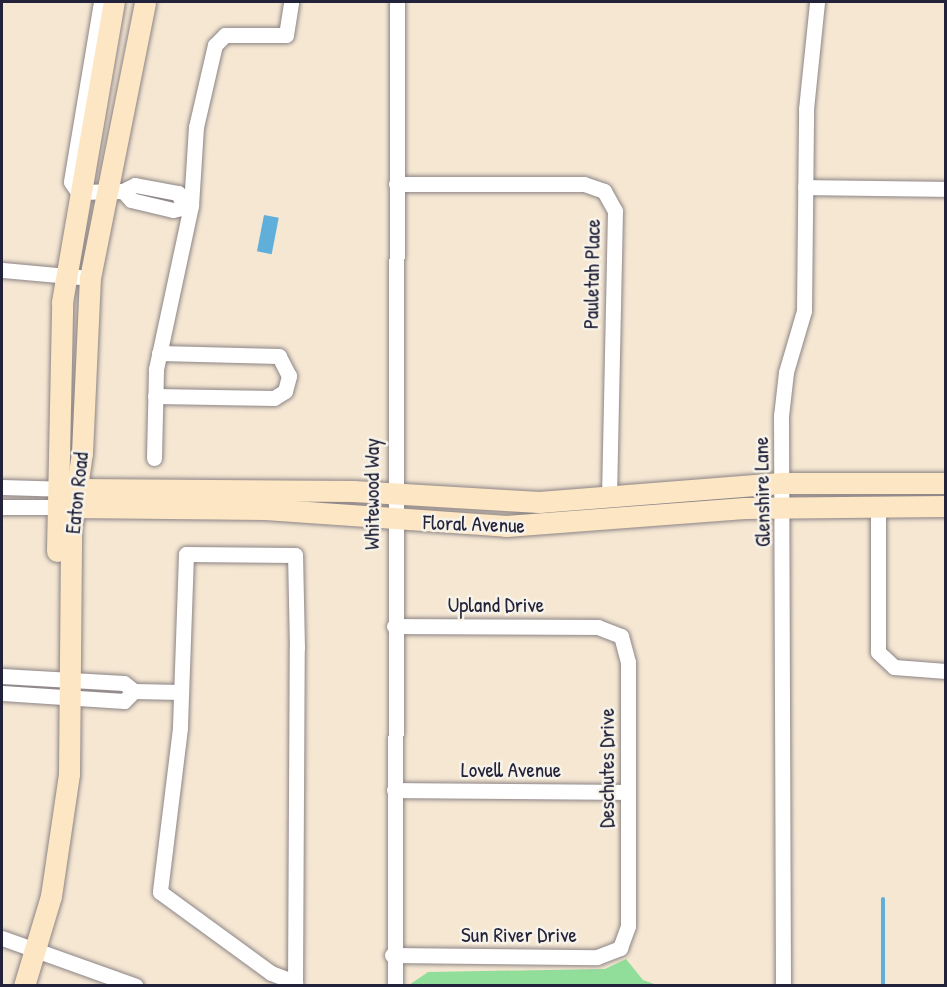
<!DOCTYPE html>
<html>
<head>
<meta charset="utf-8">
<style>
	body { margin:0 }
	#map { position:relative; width:947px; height:987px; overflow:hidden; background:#f5e7d2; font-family:"Patrick Hand",sans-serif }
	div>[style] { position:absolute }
	.green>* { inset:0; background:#91de9b }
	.water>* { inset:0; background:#60afda; transform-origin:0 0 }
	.stream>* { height:4px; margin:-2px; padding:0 2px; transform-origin:2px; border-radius:2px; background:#60afda }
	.roads { filter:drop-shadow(0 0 2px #8c8486) drop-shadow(0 0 2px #8c8486) }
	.street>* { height:15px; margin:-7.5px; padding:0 7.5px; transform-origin:7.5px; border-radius:7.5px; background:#fff }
	.secondary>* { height:21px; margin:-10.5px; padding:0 10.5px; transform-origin:10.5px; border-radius:10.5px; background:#fce6c4 }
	span { translate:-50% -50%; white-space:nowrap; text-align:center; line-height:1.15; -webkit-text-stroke:5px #f7f3e8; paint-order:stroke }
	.street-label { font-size:21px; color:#22223b }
	.frame { position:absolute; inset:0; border:3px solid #22223b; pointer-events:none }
</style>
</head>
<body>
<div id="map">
	<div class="green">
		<div style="clip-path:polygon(626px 959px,643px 980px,657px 985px,409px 985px,428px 972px,605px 969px)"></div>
	</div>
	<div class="water">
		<div style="left:264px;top:215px;width:15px;height:37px;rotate:11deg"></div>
	</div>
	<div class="stream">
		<div style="left:883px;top:986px;width:87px;rotate:-90deg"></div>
	</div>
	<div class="roads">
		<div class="street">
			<div style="left:101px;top:2px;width:182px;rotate:99.5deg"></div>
			<div style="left:71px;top:182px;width:12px;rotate:55deg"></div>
			<div style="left:78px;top:192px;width:45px;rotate:-1.3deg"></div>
			<div style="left:123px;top:191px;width:13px;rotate:-27deg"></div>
			<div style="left:135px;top:185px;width:44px;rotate:10.5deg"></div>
			<div style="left:178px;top:193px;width:12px;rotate:66deg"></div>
			<div style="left:396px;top:184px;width:188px"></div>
			<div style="left:584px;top:184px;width:21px;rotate:19deg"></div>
			<div style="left:604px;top:191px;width:23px;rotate:61deg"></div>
			<div style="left:615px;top:211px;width:287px;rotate:91.2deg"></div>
			<div style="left:805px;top:187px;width:141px;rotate:0.8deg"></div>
			<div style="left:123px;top:191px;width:12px;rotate:48deg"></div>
			<div style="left:131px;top:200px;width:43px;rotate:13.4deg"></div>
			<div style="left:173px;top:210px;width:18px;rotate:-13deg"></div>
			<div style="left:191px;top:206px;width:79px;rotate:-86.4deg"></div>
			<div style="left:196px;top:127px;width:84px;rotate:-77deg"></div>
			<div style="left:215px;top:45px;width:14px;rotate:-45deg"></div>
			<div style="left:225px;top:35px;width:61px"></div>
			<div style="left:286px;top:35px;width:33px;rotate:-81deg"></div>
			<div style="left:2px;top:270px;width:88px;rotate:5.2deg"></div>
			<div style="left:155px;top:396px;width:119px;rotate:1deg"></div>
			<div style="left:274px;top:398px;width:13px;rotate:-32deg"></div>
			<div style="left:285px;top:391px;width:16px;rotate:-75deg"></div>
			<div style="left:289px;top:376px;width:22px;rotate:-117deg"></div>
			<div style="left:279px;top:356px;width:120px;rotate:-178.6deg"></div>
			<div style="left:154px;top:458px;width:89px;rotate:-88.7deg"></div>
			<div style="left:156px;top:369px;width:167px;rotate:-77.9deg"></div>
			<div style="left:2px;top:487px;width:67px;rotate:1.7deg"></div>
			<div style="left:2px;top:507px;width:65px"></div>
			<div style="left:878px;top:507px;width:145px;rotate:90deg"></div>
			<div style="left:878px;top:652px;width:22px;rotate:43deg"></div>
			<div style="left:894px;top:667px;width:52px;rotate:4.4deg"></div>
			<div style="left:2px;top:676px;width:122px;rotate:3.3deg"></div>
			<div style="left:124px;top:683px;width:13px;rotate:39deg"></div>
			<div style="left:134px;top:691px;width:14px;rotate:135deg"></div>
			<div style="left:124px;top:701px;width:122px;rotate:-176.2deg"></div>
			<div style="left:134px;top:691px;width:47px;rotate:1.2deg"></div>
			<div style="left:394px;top:790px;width:233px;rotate:0.5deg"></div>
			<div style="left:2px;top:938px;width:142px;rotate:19.7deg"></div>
			<div style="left:392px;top:955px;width:205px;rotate:0.6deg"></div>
			<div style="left:597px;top:957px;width:25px;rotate:-21deg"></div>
			<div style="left:620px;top:948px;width:23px;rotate:-70deg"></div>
			<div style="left:628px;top:926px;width:264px;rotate:-90deg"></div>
			<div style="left:628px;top:662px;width:27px;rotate:-105deg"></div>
			<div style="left:621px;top:636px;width:25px;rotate:-159deg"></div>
			<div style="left:598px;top:627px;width:204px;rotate:-179.7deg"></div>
			<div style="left:295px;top:986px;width:338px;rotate:-89.7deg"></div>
			<div style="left:297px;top:648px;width:93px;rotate:-91.2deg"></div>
			<div style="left:295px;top:555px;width:109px;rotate:-179.5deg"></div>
			<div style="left:186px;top:554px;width:174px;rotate:92deg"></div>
			<div style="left:180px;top:728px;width:165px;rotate:97deg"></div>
			<div style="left:160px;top:892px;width:137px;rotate:36.1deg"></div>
			<div style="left:271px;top:973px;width:26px;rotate:21deg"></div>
			<div style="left:395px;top:986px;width:984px;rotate:-89.88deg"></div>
			<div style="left:783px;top:986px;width:570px;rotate:-90.2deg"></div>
			<div style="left:781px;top:416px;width:44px;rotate:-83.5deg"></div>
			<div style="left:786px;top:372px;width:64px;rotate:-73.6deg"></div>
			<div style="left:804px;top:311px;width:202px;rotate:-89.4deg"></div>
			<div style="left:806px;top:109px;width:108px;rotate:-84.1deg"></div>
		</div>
		<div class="secondary">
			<div style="left:75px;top:489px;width:278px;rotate:0.4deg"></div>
			<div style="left:353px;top:491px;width:186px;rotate:3.4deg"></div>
			<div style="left:539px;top:502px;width:245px;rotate:-4.5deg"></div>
			<div style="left:783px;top:483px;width:163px"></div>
			<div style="left:72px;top:507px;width:193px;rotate:0.6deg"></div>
			<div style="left:265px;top:509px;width:242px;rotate:4deg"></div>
			<div style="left:506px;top:526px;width:239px;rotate:-4.3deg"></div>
			<div style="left:744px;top:508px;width:202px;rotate:-0.6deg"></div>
			<div style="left:57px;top:551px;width:249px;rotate:-88.8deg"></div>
			<div style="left:62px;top:302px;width:304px;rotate:-80.2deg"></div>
			<div style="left:24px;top:986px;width:94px;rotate:-73.3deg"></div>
			<div style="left:51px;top:896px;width:123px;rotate:-81.6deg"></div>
			<div style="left:69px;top:774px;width:245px;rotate:-89.5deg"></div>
			<div style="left:71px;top:529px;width:77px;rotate:-81.8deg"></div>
			<div style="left:82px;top:453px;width:175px;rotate:-87.4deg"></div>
			<div style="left:90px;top:278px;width:281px;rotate:-78.7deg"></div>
		</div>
	</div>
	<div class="street-label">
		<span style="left:592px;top:274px;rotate:-89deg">Pauletah Place</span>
		<span style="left:762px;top:492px;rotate:-91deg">Glenshire Lane</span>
		<span style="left:77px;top:493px;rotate:-84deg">Eaton Road</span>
		<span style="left:372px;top:494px;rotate:-90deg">Whitewood Way</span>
		<span style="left:474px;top:524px;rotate:2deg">Floral Avenue</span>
		<span style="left:496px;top:605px">Upland Drive</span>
		<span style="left:607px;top:768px;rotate:-90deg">Deschutes Drive</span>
		<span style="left:511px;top:770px">Lovell Avenue</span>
		<span style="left:519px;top:935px">Sun River Drive</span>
	</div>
	<div class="frame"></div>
</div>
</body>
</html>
